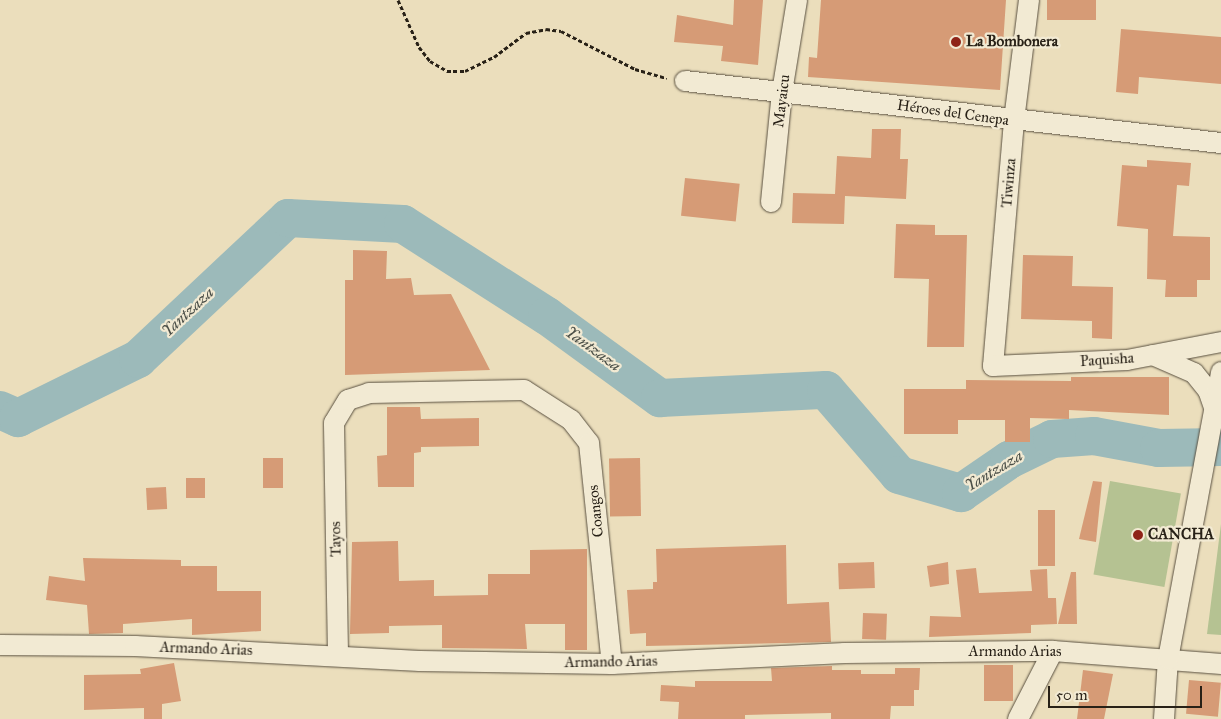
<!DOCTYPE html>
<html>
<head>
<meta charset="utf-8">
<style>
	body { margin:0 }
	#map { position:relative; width:1221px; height:719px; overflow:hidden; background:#ebdebc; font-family:"IM FELL Great Primer",serif }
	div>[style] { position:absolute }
	.green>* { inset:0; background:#b5c292; transform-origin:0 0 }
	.river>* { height:38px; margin:-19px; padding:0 19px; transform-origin:19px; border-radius:19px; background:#9cbaba }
	.building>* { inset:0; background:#d69b76; transform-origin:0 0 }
	.path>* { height:3px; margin-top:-1.5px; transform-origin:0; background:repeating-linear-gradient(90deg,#282117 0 4px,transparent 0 6.5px) }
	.roads { filter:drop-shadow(0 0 1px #595040) drop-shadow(0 0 1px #595040) }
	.minor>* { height:20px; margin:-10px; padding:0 10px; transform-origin:10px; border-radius:10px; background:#f2ead3 }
	.dots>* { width:14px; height:14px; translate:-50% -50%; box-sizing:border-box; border:2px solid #f2ead3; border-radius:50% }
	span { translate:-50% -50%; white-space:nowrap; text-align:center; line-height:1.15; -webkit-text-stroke:4.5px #f2ead3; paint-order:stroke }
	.poi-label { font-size:15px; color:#282117; font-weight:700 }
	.left { translate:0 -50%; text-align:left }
	.street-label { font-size:15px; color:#282117 }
	.water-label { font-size:16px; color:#4b4f48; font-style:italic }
	.scale { position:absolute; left:1048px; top:686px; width:154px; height:22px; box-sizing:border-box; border:2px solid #282117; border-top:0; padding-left:6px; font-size:15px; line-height:18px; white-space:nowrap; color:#282117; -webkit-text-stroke:4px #f2ead3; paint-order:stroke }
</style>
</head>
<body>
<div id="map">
	<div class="green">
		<div style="left:1110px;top:481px;width:72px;height:95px;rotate:10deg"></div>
		<div style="clip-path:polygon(1221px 524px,1221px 635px,1207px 634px)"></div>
	</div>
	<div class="river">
		<div style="left:0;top:410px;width:20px;rotate:24deg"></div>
		<div style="left:18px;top:418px;width:134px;rotate:-26.2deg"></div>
		<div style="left:138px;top:359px;width:206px;rotate:-43.2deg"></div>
		<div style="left:288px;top:218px;width:115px;rotate:3deg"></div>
		<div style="left:403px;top:224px;width:171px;rotate:32.6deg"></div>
		<div style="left:547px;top:316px;width:140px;rotate:36deg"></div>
		<div style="left:660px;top:398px;width:166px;rotate:-2.8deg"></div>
		<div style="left:826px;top:390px;width:112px;rotate:49.3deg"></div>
		<div style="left:899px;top:475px;width:65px;rotate:16.2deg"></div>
		<div style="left:961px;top:493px;width:58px;rotate:-34.5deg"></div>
		<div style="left:1009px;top:460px;width:48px;rotate:-26deg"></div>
		<div style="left:1052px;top:439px;width:42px;rotate:-4.1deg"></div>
		<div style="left:1094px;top:436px;width:66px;rotate:10.5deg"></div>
		<div style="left:1159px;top:448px;width:62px;rotate:-0.9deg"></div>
	</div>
	<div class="building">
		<div style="clip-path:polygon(734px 0,763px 0,758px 65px,721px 61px,723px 46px,674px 42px,677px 15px,733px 25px)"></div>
		<div style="clip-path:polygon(821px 0,1006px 0,1000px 90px,808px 77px,809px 57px,817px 58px)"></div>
		<div style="left:1047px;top:0;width:49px;height:20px"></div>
		<div style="clip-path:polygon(1121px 29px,1221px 37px,1221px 84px,1139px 77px,1138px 94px,1116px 92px)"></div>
		<div style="clip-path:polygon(872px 129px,901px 129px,900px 159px,908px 159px,906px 199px,845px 196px,844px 224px,792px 223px,793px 193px,835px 194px,837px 156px,871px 158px)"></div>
		<div style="clip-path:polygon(1147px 160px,1191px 163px,1189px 186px,1177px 185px,1173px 236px,1210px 237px,1210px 280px,1197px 280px,1197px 297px,1165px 297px,1166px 280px,1147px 279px,1148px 229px,1117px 226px,1122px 165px,1147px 167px)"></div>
		<div style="left:685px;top:178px;width:55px;height:38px;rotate:6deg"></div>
		<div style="clip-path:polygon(896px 224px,935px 225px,935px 235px,967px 235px,964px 347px,927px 347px,929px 279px,894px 278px)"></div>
		<div style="clip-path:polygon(353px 250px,387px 251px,386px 279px,411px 278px,414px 295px,451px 294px,490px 370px,345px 375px,345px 280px,353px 280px)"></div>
		<div style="clip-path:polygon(1023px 255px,1073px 256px,1072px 286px,1113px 287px,1112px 339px,1092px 338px,1092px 321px,1021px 319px)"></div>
		<div style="clip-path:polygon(1071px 377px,1169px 377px,1169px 415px,1069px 410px,1069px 419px,1030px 418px,1030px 442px,1005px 442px,1005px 420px,958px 420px,958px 434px,904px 434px,904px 389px,966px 389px,966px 380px,1071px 381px)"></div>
		<div style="clip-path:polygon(387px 407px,420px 407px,421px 419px,479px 418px,479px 446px,421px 447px,421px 452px,414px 453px,414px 487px,378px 487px,377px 456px,387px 455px)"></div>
		<div style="left:263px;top:458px;width:20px;height:30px"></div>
		<div style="left:640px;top:458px;width:58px;height:31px;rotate:89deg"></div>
		<div style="left:186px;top:478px;width:19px;height:20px"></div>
		<div style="clip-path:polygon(1093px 481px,1102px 482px,1096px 542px,1079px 539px)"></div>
		<div style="left:166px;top:487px;width:22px;height:20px;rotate:87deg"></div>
		<div style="left:1038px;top:510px;width:17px;height:56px"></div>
		<div style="clip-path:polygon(398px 541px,399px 581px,434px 580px,434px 596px,488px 595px,488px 574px,530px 574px,530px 550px,587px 549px,587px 650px,565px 650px,565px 624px,525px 624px,527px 649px,442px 648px,442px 625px,389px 626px,389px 633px,350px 634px,352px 542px)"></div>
		<div style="clip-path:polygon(786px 545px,787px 604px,829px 602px,831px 642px,646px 646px,646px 633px,630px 634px,627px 590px,653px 589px,653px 582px,657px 582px,656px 549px)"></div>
		<div style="clip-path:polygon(83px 558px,181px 560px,181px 566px,217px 566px,217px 591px,261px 591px,261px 631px,192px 635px,192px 619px,123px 624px,123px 633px,89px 634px,87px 605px,46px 600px,49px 576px,85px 581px)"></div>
		<div style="left:874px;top:562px;width:26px;height:36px;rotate:88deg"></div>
		<div style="clip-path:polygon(948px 562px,949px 584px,930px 587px,927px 566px)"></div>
		<div style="clip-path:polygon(976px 568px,979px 593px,1032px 591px,1030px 570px,1047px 569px,1048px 598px,1056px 598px,1057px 624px,1031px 625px,1031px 633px,929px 637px,930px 616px,961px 617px,956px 570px)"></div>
		<div style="clip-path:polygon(1071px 572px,1076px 572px,1077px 624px,1058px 624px)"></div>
		<div style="left:863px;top:613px;width:24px;height:26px;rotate:2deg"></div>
		<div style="clip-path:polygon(174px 663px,181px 701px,162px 704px,162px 719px,144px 719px,144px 708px,84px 710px,84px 675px,141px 674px,140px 669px)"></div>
		<div style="left:984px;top:665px;width:29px;height:36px"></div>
		<div style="clip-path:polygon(832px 666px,832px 670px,861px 670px,861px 674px,895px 674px,895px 668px,920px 668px,919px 690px,914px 690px,914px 706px,891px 706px,890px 719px,831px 719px,831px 713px,745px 715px,745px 719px,678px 719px,679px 702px,660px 701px,661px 685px,695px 687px,695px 681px,772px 681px,771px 668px)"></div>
		<div style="clip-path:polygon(1083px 670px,1113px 674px,1104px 719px,1077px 719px)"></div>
		<div style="left:1189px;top:680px;width:32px;height:34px;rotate:5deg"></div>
	</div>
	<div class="path">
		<div style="left:398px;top:0;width:51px;rotate:65.9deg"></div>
		<div style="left:419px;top:47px;width:18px;rotate:52deg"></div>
		<div style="left:430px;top:61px;width:20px;rotate:30deg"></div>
		<div style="left:447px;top:71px;width:18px"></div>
		<div style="left:465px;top:71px;width:32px;rotate:-26deg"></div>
		<div style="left:494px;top:57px;width:40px;rotate:-37deg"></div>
		<div style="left:526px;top:33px;width:20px;rotate:-11deg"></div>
		<div style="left:546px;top:29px;width:15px;rotate:8deg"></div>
		<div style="left:561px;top:31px;width:83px;rotate:27.2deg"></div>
		<div style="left:635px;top:69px;width:33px;rotate:16deg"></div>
	</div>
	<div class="roads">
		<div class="minor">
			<div style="left:1029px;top:0;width:122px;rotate:97.1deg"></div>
			<div style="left:1014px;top:121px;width:246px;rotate:94.9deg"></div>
			<div style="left:993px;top:366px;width:134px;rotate:-2.6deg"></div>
			<div style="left:1127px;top:360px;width:96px;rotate:-10.8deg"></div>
			<div style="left:685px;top:81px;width:540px;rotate:6.6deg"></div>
			<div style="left:771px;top:202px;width:111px;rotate:-84.3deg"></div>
			<div style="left:782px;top:92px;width:93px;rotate:-80.7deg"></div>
			<div style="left:1153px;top:355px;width:45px;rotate:23.7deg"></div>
			<div style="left:1194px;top:373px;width:22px;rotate:51deg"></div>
			<div style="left:1208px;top:390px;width:18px;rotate:71deg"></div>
			<div style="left:0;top:645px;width:135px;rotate:0.4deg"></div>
			<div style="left:135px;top:646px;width:285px;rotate:3deg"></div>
			<div style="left:420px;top:661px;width:192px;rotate:0.9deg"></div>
			<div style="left:612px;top:664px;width:233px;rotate:-2.7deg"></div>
			<div style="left:845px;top:653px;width:208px;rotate:-0.6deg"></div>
			<div style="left:1053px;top:651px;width:169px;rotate:4.4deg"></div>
			<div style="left:338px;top:654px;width:231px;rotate:-91deg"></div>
			<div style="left:334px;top:423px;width:27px;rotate:-59deg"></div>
			<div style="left:348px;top:400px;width:22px;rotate:-18deg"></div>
			<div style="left:369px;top:393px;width:155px;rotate:-1.1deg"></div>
			<div style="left:524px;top:390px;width:56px;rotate:32.6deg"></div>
			<div style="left:571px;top:420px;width:29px;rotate:52deg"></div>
			<div style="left:589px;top:443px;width:222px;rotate:84.1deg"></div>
			<div style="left:1018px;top:719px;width:76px;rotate:-62.8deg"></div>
			<div style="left:1164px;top:719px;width:60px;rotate:-86.2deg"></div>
			<div style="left:1168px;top:659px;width:292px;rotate:-79.5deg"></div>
		</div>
	</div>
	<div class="dots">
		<div style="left:956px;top:42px;background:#8f2418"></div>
		<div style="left:1138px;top:535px;background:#8f2418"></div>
	</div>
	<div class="poi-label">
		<span class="left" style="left:966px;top:42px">La Bombonera</span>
		<span class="left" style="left:1148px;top:535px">CANCHA</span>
	</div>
	<div class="street-label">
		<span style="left:782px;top:101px;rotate:-83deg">Mayaicu</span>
		<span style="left:953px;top:113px;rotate:8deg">Héroes del Cenepa</span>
		<span style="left:1009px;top:183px;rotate:-85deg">Tiwinza</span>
		<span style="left:1107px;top:360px;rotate:-4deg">Paquisha</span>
		<span style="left:596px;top:511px;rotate:-96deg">Coangos</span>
		<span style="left:336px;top:539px;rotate:-91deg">Tayos</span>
		<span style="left:206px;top:649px;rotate:2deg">Armando Arias</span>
		<span style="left:1015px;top:652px">Armando Arias</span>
		<span style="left:611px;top:662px;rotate:-1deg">Armando Arias</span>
	</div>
	<div class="water-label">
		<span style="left:188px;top:312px;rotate:-43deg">Yantzaza</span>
		<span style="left:593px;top:349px;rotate:36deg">Yantzaza</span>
		<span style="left:994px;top:471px;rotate:-31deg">Yantzaza</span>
	</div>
	<div class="scale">50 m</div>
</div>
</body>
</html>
